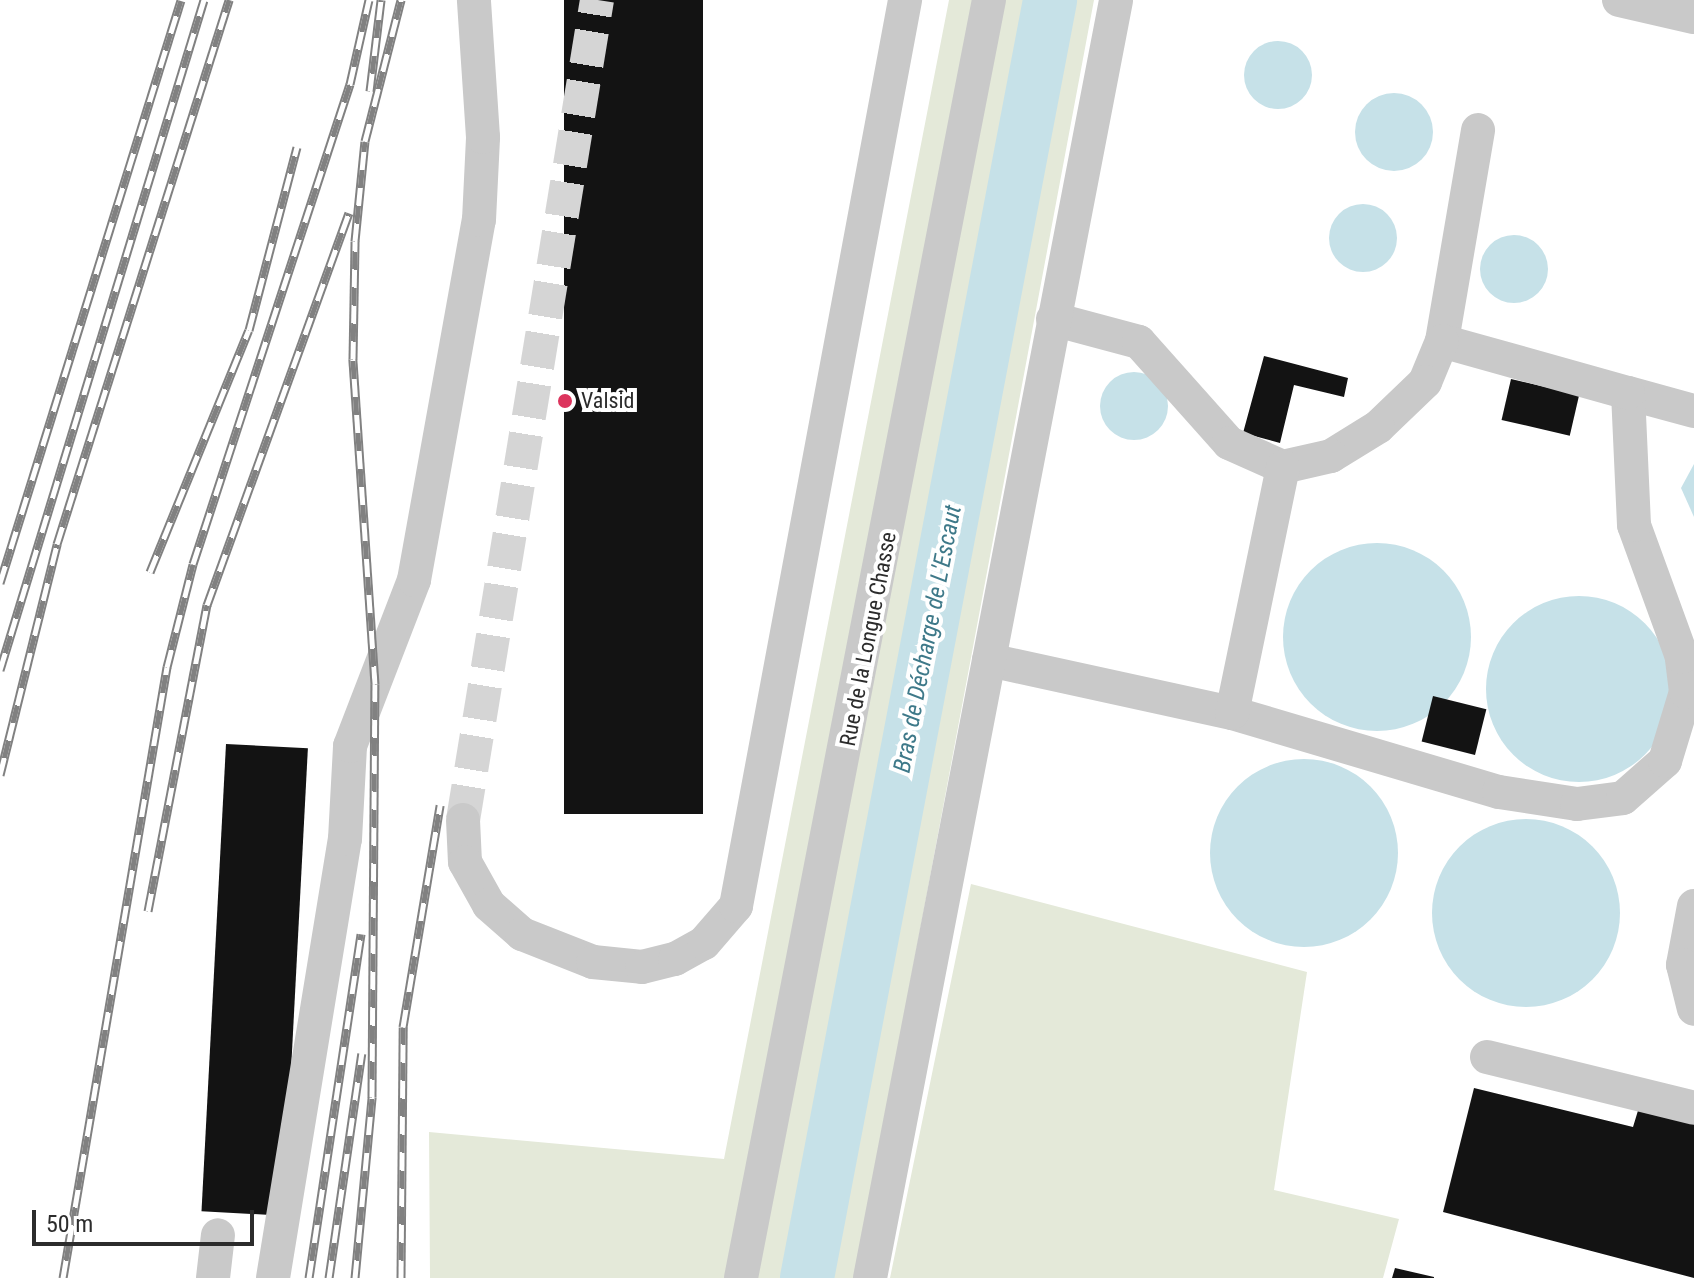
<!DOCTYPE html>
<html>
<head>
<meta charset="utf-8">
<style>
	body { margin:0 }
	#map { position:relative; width:1694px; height:1278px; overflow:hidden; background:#fff; font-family:"Roboto Condensed",sans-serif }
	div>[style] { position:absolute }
	.green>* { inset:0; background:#e4e9d9 }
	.water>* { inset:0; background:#c6e1e8 }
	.round { border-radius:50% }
	.river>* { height:54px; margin:-27px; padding:0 27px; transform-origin:27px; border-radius:27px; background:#c6e1e8 }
	.building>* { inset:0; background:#131313; transform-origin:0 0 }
	.minor-tunnel>* { height:34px; margin-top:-17px; transform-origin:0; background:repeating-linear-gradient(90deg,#d5d5d5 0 34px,transparent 0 51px) }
	.minor>* { height:34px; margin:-17px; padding:0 17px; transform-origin:17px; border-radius:17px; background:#c9c9c9 }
	.rail>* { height:9px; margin-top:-4.5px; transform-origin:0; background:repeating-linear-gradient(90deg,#fff 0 18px,#818181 0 36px); box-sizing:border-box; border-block:2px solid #818181 }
	.dots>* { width:22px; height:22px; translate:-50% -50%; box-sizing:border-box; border:4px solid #fff; border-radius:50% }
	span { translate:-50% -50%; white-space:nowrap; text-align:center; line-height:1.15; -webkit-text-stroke:8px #fff; paint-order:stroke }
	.poi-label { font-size:22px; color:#2c2c2c }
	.left { translate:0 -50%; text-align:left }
	.street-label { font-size:22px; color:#2c2c2c }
	.water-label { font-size:24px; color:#3e7989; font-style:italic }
	.scale { position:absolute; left:32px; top:1210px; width:222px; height:36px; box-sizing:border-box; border:4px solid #2c2c2c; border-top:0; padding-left:10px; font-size:24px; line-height:28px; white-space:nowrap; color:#2c2c2c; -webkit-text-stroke:6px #fff; paint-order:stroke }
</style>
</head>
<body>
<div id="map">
	<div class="green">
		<div style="clip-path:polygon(949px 0,1094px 0,855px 1278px,430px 1278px,429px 1132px,724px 1159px)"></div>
		<div style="clip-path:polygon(971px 884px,1307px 972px,1274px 1190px,1399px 1219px,1383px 1278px,890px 1278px)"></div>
	</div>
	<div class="water">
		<div class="round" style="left:1244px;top:41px;width:68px;height:68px"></div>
		<div class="round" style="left:1355px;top:93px;width:78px;height:78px"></div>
		<div class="round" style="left:1329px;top:204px;width:68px;height:68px"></div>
		<div class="round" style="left:1480px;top:235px;width:68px;height:68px"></div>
		<div class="round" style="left:1100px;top:372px;width:68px;height:68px"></div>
		<div style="clip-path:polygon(1694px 464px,1694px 517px,1681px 488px)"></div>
		<div class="round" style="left:1283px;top:543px;width:188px;height:188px"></div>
		<div class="round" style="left:1486px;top:596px;width:186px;height:186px"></div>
		<div class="round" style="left:1210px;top:759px;width:188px;height:188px"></div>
		<div class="round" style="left:1432px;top:819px;width:188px;height:188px"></div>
	</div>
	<div class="river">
		<div style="left:807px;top:1278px;width:1301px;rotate:-79.23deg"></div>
	</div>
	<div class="building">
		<div style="left:564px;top:0;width:139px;height:814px"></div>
		<div style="clip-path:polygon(1264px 356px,1348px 378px,1344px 397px,1294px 385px,1280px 443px,1243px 433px)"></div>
		<div style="left:1511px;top:379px;width:70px;height:42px;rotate:13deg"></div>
		<div style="left:1433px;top:696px;width:55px;height:47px;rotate:14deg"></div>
		<div style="left:226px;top:744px;width:82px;height:468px;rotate:3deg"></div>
		<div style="clip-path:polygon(1474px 1088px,1633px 1127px,1640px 1104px,1694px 1118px,1694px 1278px,1443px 1212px)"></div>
		<div style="clip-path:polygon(1395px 1268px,1434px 1277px,1434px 1278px,1392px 1278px)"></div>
	</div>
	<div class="minor-tunnel">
		<div style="left:463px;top:820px;width:831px;rotate:-80.72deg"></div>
	</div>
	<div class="minor">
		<div style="left:1619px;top:0;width:77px;rotate:12.8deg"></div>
		<div style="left:1053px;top:319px;width:89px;rotate:15deg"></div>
		<div style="left:1139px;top:342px;width:135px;rotate:48.3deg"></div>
		<div style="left:1229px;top:443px;width:59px;rotate:24deg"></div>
		<div style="left:1442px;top:341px;width:214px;rotate:-80.3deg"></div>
		<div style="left:1628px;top:393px;width:68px;rotate:15.3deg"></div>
		<div style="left:989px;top:660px;width:249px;rotate:12.3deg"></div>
		<div style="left:1232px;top:713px;width:278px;rotate:16.5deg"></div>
		<div style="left:1499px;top:792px;width:79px;rotate:8.7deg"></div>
		<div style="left:1577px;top:804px;width:46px;rotate:-7.4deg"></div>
		<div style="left:1623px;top:798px;width:56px;rotate:-41.4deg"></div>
		<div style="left:1665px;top:761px;width:72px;rotate:-73.1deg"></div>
		<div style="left:1686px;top:692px;width:35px;rotate:-97deg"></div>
		<div style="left:1682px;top:657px;width:140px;rotate:-110deg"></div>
		<div style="left:1634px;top:525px;width:132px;rotate:-92.6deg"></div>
		<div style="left:1628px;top:393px;width:193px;rotate:-164.4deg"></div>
		<div style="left:1442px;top:341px;width:44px;rotate:112.5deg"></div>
		<div style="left:1425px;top:382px;width:65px;rotate:136.2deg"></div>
		<div style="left:1378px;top:427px;width:55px;rotate:148.3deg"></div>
		<div style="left:1331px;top:456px;width:49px;rotate:167.1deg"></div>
		<div style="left:1283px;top:467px;width:251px;rotate:101.7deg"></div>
		<div style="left:463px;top:820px;width:42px;rotate:87.3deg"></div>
		<div style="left:465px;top:862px;width:49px;rotate:60.8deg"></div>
		<div style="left:489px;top:905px;width:44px;rotate:41.3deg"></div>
		<div style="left:522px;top:934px;width:76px;rotate:21.5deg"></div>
		<div style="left:593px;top:962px;width:49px;rotate:5.8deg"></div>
		<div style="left:642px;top:967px;width:34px;rotate:-14deg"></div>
		<div style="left:675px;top:959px;width:33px;rotate:-29deg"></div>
		<div style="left:704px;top:943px;width:49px;rotate:-49.1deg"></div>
		<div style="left:736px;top:906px;width:922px;rotate:-79.43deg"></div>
		<div style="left:1694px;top:906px;width:60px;rotate:100.6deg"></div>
		<div style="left:1683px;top:965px;width:45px;rotate:76deg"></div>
		<div style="left:1487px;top:1057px;width:213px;rotate:13.8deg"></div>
		<div style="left:213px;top:1278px;width:43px;rotate:-83.4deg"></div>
		<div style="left:273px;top:1278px;width:445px;rotate:-80.7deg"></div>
		<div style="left:345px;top:839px;width:93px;rotate:-86.9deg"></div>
		<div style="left:350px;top:746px;width:178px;rotate:-68.9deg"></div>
		<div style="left:414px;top:580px;width:366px;rotate:-79.8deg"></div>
		<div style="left:479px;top:220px;width:83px;rotate:-87.2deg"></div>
		<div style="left:483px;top:137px;width:137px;rotate:-93.8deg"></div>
		<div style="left:741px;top:1278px;width:1302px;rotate:-79.02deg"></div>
		<div style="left:870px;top:1278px;width:1301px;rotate:-79.1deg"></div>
	</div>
	<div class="rail">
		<div style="left:370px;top:91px;width:92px;rotate:-83.1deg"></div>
		<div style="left:150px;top:572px;width:261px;rotate:-67.8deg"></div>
		<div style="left:249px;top:330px;width:189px;rotate:-75.3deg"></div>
		<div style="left:0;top:583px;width:610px;rotate:-72.75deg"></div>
		<div style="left:0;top:670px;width:700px;rotate:-73.07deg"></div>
		<div style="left:0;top:775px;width:238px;rotate:-76.1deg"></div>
		<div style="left:57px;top:544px;width:571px;rotate:-72.45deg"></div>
		<div style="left:148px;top:911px;width:312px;rotate:-79.1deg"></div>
		<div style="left:207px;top:605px;width:417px;rotate:-70.1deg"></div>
		<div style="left:63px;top:1278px;width:620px;rotate:-80.34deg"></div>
		<div style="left:167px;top:667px;width:106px;rotate:-75.8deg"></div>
		<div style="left:193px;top:564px;width:505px;rotate:-71.89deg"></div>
		<div style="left:350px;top:84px;width:86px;rotate:-77.3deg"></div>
		<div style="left:309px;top:1278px;width:348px;rotate:-81.4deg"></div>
		<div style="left:329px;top:1278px;width:227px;rotate:-81.7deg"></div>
		<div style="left:355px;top:1278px;width:182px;rotate:-84.6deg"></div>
		<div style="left:372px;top:1097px;width:413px;rotate:-89.6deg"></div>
		<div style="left:375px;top:684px;width:326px;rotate:-93.9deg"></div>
		<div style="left:353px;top:359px;width:118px;rotate:-89deg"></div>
		<div style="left:355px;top:241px;width:100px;rotate:-84.3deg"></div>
		<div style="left:365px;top:141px;width:146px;rotate:-75.7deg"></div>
		<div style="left:401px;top:1278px;width:251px;rotate:-89.5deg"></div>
		<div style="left:403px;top:1027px;width:225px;rotate:-80.5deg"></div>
	</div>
	<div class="dots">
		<div style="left:565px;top:401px;background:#dc345d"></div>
	</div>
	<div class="poi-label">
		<span class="left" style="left:581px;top:401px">Valsid</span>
	</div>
	<div class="street-label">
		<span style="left:868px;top:639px;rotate:-79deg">Rue de la Longue Chasse</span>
	</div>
	<div class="water-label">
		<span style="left:928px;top:639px;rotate:-79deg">Bras de Décharge de L'Escaut</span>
	</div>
	<div class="scale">50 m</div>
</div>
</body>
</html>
